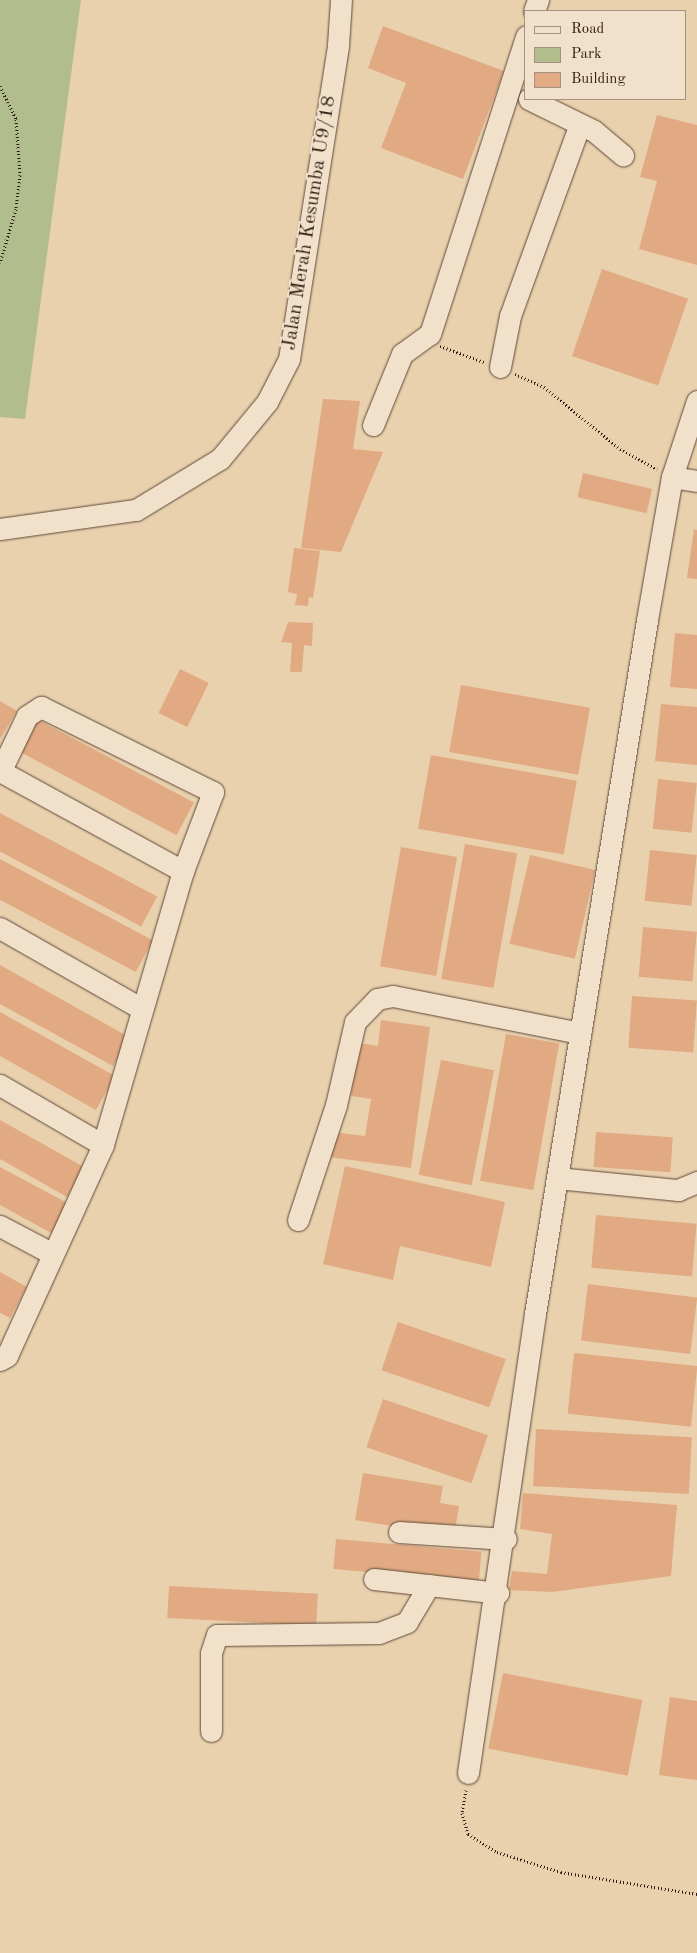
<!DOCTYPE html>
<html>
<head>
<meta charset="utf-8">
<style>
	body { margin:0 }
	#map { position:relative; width:697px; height:1953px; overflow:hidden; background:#e9d1ae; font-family:"Old Standard TT",serif }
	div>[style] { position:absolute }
	.green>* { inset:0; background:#b2bd8e }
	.building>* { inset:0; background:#e1aa82; transform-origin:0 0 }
	.path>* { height:3px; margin-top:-1.5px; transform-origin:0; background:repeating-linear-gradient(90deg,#301a12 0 1px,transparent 0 3.5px) }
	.roads { filter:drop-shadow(0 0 1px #5e4839) drop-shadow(0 0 1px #5e4839) }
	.minor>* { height:21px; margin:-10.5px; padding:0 10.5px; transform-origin:10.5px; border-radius:10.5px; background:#f1e1ca }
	span { translate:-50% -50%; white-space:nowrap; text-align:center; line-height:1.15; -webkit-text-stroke:4px #f1e1ca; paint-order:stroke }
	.street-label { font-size:20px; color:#301a12 }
	.legend { position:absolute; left:524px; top:10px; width:162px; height:90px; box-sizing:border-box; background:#f1e1ca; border:1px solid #a49180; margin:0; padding:6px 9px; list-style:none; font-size:15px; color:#301a12 }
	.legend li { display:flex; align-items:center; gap:10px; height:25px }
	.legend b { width:25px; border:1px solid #a49180 }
</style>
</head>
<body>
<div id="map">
	<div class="green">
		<div style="clip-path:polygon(0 0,81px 0,25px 419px,0 417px)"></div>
	</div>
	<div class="building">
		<div style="clip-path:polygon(383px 26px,504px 71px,463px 179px,381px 148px,406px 83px,368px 68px)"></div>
		<div style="clip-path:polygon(657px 115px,697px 125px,697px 265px,639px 249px,657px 181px,640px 177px)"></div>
		<div style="left:602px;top:269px;width:91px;height:92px;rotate:19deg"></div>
		<div style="clip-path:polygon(323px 399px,360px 401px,353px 449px,383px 452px,341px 552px,301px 548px)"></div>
		<div style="left:583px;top:473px;width:71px;height:25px;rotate:13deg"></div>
		<div style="clip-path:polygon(694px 529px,697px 530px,697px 579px,687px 578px)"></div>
		<div style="clip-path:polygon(294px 548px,320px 551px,313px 598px,309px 597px,308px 606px,295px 605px,297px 594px,288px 592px)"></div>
		<div style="clip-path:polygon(288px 622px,313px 623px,312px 646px,304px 645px,302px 672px,290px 672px,292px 643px,281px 642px)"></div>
		<div style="clip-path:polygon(675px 633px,697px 635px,697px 689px,670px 687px)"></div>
		<div style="left:180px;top:669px;width:32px;height:49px;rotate:26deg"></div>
		<div style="left:461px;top:685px;width:131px;height:68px;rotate:10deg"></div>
		<div style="clip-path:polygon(0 701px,17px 711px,0 739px)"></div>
		<div style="clip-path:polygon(661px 704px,697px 707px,697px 765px,655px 761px)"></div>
		<div style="left:35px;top:718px;width:180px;height:37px;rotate:28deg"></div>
		<div style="left:431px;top:755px;width:148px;height:75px;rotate:10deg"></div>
		<div style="left:658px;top:779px;width:39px;height:50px;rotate:6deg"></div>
		<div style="left:0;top:813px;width:178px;height:34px;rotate:28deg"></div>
		<div style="left:465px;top:844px;width:53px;height:137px;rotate:10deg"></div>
		<div style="left:401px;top:847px;width:57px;height:121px;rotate:10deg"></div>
		<div style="left:650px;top:850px;width:47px;height:51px;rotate:6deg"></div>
		<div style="left:530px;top:855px;width:67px;height:91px;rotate:13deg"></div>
		<div style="left:0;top:859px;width:173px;height:36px;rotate:28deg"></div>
		<div style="left:643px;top:927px;width:54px;height:50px;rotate:5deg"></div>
		<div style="clip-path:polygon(0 965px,129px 1037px,113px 1066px,0 1004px)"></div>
		<div style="left:632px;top:996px;width:65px;height:52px;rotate:4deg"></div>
		<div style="clip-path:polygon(0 1012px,115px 1076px,96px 1110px,0 1056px)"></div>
		<div style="clip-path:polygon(381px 1020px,430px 1027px,411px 1168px,329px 1157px,333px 1132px,365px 1136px,371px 1099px,351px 1096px,358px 1043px,378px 1046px)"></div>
		<div style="left:506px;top:1034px;width:54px;height:149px;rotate:10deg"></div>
		<div style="left:441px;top:1060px;width:54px;height:117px;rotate:11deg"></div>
		<div style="clip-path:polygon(0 1120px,84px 1167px,67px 1197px,0 1159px)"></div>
		<div style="left:596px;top:1132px;width:77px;height:35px;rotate:4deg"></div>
		<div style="clip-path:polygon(345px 1166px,505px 1202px,491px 1267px,400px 1246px,393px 1280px,323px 1264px)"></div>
		<div style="clip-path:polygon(0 1167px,69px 1204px,53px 1234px,0 1205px)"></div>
		<div style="left:596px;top:1215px;width:101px;height:53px;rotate:5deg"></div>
		<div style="clip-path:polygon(0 1272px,27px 1287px,10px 1318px,0 1313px)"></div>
		<div style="left:588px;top:1284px;width:110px;height:57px;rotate:7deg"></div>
		<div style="left:398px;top:1322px;width:114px;height:51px;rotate:19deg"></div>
		<div style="left:574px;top:1353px;width:124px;height:61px;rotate:6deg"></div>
		<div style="left:383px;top:1399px;width:111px;height:51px;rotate:19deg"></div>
		<div style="left:536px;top:1429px;width:156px;height:57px;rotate:3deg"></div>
		<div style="clip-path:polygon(363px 1473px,443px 1486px,440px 1503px,459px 1506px,454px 1536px,355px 1520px)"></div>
		<div style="clip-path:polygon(523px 1493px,677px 1505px,671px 1576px,552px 1592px,509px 1590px,512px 1571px,547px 1574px,552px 1534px,520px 1529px)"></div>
		<div style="left:336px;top:1539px;width:146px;height:30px;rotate:5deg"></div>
		<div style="left:169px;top:1586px;width:149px;height:32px;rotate:3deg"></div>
		<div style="left:503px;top:1673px;width:142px;height:77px;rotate:11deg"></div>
		<div style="clip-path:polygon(670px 1697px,697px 1701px,697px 1780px,659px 1775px)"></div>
	</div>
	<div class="path">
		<div style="left:0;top:86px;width:37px;rotate:64deg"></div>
		<div style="left:16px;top:119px;width:56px;rotate:85.9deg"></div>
		<div style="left:20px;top:175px;width:34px;rotate:97deg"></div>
		<div style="left:16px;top:209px;width:56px;rotate:106.5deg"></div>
		<div style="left:440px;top:346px;width:47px;rotate:20deg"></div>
		<div style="left:515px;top:374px;width:32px;rotate:24deg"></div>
		<div style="left:544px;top:387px;width:98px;rotate:39.2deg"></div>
		<div style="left:620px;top:449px;width:42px;rotate:28.4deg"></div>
		<div style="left:466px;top:1790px;width:23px;rotate:100deg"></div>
		<div style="left:462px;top:1813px;width:22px;rotate:74deg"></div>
		<div style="left:468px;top:1834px;width:34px;rotate:32deg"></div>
		<div style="left:497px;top:1852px;width:67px;rotate:17.4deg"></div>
		<div style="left:561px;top:1872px;width:138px;rotate:9.2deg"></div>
	</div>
	<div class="roads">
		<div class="minor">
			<div style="left:534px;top:11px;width:12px;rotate:-70deg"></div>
			<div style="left:529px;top:99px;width:72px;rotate:26.2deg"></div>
			<div style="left:594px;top:131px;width:38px;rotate:40deg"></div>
			<div style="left:500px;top:367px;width:52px;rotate:-78.9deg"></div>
			<div style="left:510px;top:316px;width:204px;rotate:-70deg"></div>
			<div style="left:373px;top:425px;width:77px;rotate:-67.8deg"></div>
			<div style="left:402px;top:354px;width:34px;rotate:-36deg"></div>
			<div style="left:430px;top:334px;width:313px;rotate:-72.1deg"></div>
			<div style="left:672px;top:477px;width:25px;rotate:9deg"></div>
			<div style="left:0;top:529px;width:137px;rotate:-8deg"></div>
			<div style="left:136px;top:510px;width:98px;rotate:-31.3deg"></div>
			<div style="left:220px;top:459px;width:74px;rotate:-50.5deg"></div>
			<div style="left:267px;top:402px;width:48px;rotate:-62.9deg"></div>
			<div style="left:289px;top:359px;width:318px;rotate:-81.1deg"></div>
			<div style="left:338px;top:45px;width:45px;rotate:-86.2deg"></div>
			<div style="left:0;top:771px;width:209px;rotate:28.7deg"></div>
			<div style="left:0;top:772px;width:62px;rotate:-64.3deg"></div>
			<div style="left:27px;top:716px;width:17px;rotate:-33deg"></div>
			<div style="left:41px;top:707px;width:192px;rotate:26.3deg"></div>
			<div style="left:213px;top:792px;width:85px;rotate:110.8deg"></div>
			<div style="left:183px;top:871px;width:285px;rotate:106.3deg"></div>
			<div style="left:103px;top:1145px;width:232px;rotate:114.5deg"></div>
			<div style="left:7px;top:1356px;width:8px;rotate:150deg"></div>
			<div style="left:0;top:928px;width:163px;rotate:29.7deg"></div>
			<div style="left:0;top:1085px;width:119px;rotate:30.2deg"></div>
			<div style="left:557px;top:1178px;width:122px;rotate:5.7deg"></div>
			<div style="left:678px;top:1190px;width:21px;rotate:-23deg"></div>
			<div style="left:298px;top:1220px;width:121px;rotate:-71.7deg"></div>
			<div style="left:336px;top:1105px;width:85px;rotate:-77.1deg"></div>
			<div style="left:355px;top:1022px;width:32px;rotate:-46deg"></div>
			<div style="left:377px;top:999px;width:16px;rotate:-11deg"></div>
			<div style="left:393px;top:996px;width:191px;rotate:11.2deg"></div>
			<div style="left:0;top:1226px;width:58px;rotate:27.9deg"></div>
			<div style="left:399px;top:1532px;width:107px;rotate:3.7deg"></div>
			<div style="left:374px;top:1579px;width:125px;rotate:6.4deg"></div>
			<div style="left:211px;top:1731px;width:78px;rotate:-90deg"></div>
			<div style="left:211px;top:1653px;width:19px;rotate:-72deg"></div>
			<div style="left:217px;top:1635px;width:162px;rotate:-0.7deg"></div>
			<div style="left:379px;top:1633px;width:30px;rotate:-21deg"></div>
			<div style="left:407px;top:1622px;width:43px;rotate:-59.3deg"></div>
			<div style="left:468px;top:1773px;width:464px;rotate:-81.7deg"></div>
			<div style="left:535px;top:1314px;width:703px;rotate:-80.83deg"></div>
			<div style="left:647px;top:620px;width:145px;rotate:-80.1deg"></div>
			<div style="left:672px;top:477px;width:80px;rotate:-71.8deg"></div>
		</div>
	</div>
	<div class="street-label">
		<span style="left:310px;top:223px;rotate:-81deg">Jalan Merah Kesumba U9/18</span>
	</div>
	<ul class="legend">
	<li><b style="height:6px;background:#f1e1ca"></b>Road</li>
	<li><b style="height:14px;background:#b2bd8e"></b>Park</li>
	<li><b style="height:14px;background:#e1aa82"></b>Building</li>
	</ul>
</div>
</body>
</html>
